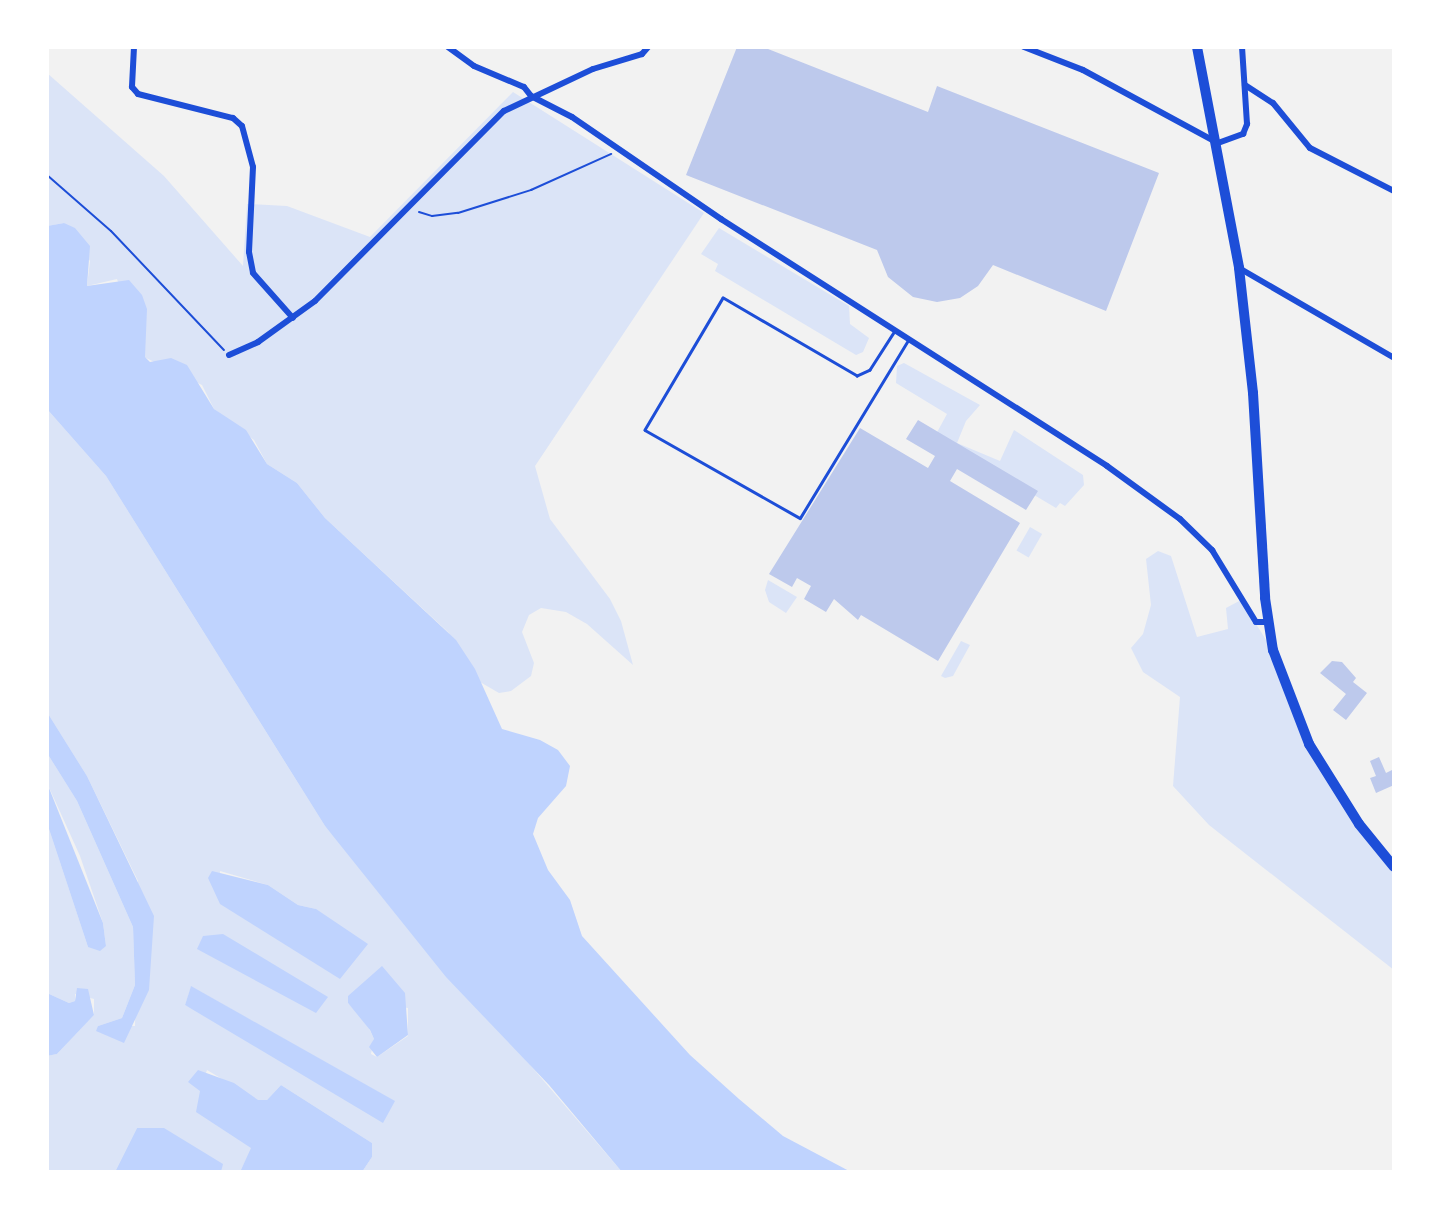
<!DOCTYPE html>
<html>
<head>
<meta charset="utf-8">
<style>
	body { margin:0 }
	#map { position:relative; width:1441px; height:1219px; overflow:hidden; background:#f2f2f2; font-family:"Fira Sans Condensed",sans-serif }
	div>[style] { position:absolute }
	.green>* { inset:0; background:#dbe4f7; transform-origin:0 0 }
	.water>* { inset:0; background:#bfd3fe }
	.building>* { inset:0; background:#bdc9ec }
	.path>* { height:2px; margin:-1px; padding:0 1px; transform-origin:1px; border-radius:1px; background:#1d4ed8 }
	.service>* { height:2.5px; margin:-1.25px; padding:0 1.25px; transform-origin:1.25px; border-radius:1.25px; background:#1d4ed8 }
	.minor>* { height:6px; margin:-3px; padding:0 3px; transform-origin:3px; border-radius:3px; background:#1d4ed8 }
	.trunk>* { height:10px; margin:-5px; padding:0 5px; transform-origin:5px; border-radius:5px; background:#1d4ed8 }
	span { translate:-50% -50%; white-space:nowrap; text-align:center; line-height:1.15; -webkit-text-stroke:6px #fff; paint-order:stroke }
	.frame { position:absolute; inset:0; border:49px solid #fff; pointer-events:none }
</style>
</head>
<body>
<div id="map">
	<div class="green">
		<div style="clip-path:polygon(47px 73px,164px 176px,243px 266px,247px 204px,287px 206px,370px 237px,513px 92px,704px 213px,535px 466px,550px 519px,610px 599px,621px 621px,633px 665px,587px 624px,566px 612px,541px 608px,529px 615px,522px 632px,534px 663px,531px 676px,511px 691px,499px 693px,480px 682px,448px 632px,325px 518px,297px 483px,267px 464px,254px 440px,214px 409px,202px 385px,144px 357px,117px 279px,87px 286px,90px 261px,64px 223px,47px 226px)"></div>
		<div style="clip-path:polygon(719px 228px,849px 306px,850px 324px,869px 338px,863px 352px,856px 355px,715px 271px,718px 264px,701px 254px)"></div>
		<div style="clip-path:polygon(904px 363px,980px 405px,966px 421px,957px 443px,1000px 461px,1014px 430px,1083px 475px,1084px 485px,1065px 506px,1060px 503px,1056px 508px,935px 436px,947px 414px,896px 383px,897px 366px)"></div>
		<div style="clip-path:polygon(evenodd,47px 409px,106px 476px,325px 826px,622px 1172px,362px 1172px,372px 1157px,372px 1143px,281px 1085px,267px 1100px,257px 1100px,207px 1070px,200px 1091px,252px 1148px,240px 1172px,221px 1172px,222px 1164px,137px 1128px,115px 1172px,47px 1172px,47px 1056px,57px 1054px,88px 1021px,94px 1015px,94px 999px,75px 994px,75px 1001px,69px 1003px,47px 993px,47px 823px,88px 947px,106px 946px,103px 923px,80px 856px,47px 783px,47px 753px,77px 801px,133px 927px,135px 985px,122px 1018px,98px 1026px,135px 1026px,138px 881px,87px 776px,47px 712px,47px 409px,220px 871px,268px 885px,298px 905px,316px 909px,220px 904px,220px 871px,47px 409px,191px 987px,192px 987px,394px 1101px,185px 1005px,191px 987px,47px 409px,348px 1003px,408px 1008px,408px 1036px,377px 1057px,371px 1054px,374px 1039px,365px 1020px,348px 1003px)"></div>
		<div style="left:1030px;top:527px;width:14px;height:27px;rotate:30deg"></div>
		<div style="clip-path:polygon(1158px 551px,1171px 556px,1197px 637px,1228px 629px,1226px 608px,1241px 600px,1273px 651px,1335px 794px,1394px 872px,1394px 970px,1209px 825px,1173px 786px,1180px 697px,1143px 672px,1131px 648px,1143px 634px,1151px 605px,1146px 559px)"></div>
		<div style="clip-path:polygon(768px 580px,797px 597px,786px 613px,769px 602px,765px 590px)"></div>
		<div style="clip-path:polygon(961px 641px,970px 645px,953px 676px,945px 678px,941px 676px)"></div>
	</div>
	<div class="water">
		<div style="clip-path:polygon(64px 223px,75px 228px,90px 246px,87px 286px,129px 280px,142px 295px,147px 309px,145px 357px,150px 362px,171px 358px,187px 365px,214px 409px,246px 430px,267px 464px,297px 483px,325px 518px,456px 640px,475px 669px,502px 729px,540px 740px,558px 750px,570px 766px,566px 786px,538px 818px,533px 834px,548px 870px,570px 900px,582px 936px,690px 1055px,739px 1099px,783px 1136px,851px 1172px,622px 1172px,549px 1085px,446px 977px,325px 826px,106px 476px,47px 409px,47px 226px)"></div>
		<div style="clip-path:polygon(47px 712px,87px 776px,154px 916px,149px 990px,124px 1043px,96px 1031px,98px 1026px,122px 1018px,135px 985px,133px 927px,77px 801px,47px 753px)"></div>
		<div style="clip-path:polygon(47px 783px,103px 923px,106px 946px,100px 951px,88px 947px,47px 823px)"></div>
		<div style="clip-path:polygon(212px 871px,268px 885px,298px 905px,316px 909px,368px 944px,340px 979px,220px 904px,208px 878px)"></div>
		<div style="clip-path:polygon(223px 934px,328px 997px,316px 1013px,197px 949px,203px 936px)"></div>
		<div style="clip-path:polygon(382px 966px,405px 993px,408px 1035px,377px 1057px,369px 1047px,374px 1039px,370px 1030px,348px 1003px,348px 996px)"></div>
		<div style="clip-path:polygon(191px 986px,395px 1101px,383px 1123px,185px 1005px)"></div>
		<div style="clip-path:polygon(77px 988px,88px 989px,94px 1015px,57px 1054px,47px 1056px,47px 993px,69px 1003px,75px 1001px)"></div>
		<div style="clip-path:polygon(198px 1070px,234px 1083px,258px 1100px,267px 1100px,281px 1085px,372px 1143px,372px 1157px,362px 1172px,240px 1172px,251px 1148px,196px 1112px,200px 1091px,188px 1082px)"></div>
		<div style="clip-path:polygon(137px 1128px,164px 1128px,223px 1164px,221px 1172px,115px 1172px)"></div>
	</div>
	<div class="building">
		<div style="clip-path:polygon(737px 47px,763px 47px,928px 112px,937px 86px,1159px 173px,1106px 311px,993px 265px,978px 286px,960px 298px,937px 302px,913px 297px,888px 277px,877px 250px,686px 175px)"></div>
		<div style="clip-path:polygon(918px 420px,1038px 491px,1026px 510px,957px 469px,950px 481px,1020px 523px,938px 661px,861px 615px,858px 620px,834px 599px,826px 612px,804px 599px,811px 586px,797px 578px,792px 587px,769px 574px,860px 428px,928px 468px,935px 456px,906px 439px)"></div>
		<div style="clip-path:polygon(1332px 661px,1342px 662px,1356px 678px,1353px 682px,1367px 693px,1346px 720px,1333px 710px,1346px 694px,1320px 673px)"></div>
		<div style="clip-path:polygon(1379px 757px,1386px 773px,1394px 769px,1394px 785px,1376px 793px,1370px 778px,1376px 776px,1370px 761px)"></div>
	</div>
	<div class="path">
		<div style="left:47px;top:175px;width:85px;rotate:41.2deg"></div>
		<div style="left:111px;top:231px;width:164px;rotate:46.5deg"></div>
		<div style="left:419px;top:212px;width:14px;rotate:17deg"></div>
		<div style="left:432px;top:216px;width:26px;rotate:-7deg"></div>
		<div style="left:458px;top:213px;width:77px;rotate:-17.5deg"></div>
		<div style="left:531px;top:190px;width:88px;rotate:-24.2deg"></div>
	</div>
	<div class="service">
		<div style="left:895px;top:331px;width:46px;rotate:122.7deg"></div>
		<div style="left:870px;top:370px;width:14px;rotate:155deg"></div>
		<div style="left:857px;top:376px;width:155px;rotate:-149.8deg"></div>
		<div style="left:723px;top:298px;width:153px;rotate:120.6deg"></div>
		<div style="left:645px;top:430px;width:178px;rotate:29.6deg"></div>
		<div style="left:800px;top:518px;width:210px;rotate:-58.7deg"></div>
	</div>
	<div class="minor">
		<div style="left:134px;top:47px;width:40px;rotate:92.9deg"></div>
		<div style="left:132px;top:87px;width:9px;rotate:49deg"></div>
		<div style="left:138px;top:94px;width:98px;rotate:14.2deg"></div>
		<div style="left:233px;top:118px;width:12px;rotate:42deg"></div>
		<div style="left:242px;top:126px;width:42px;rotate:75deg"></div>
		<div style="left:253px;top:167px;width:85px;rotate:92.7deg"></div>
		<div style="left:249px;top:252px;width:21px;rotate:79deg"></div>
		<div style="left:253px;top:273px;width:60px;rotate:48.4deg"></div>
		<div style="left:448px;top:47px;width:32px;rotate:36deg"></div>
		<div style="left:474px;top:66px;width:54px;rotate:22.8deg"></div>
		<div style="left:524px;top:87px;width:11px;rotate:52deg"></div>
		<div style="left:531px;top:96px;width:46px;rotate:27.1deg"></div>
		<div style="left:572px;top:117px;width:181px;rotate:34.4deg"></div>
		<div style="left:721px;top:219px;width:458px;rotate:32.6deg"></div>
		<div style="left:1107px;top:466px;width:90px;rotate:36deg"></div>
		<div style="left:1180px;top:519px;width:45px;rotate:44.1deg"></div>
		<div style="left:1212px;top:550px;width:84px;rotate:58.6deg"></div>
		<div style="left:1256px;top:622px;width:13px"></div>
		<div style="left:1024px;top:47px;width:63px;rotate:21.3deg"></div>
		<div style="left:1083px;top:70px;width:153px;rotate:28.4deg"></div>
		<div style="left:1218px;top:143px;width:27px;rotate:-20deg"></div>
		<div style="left:1243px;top:134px;width:11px;rotate:-68deg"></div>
		<div style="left:1247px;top:124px;width:77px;rotate:-93.7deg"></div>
		<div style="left:1245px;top:85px;width:33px;rotate:33deg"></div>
		<div style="left:1273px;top:103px;width:58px;rotate:50.6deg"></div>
		<div style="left:1310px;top:148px;width:94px;rotate:27.1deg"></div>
		<div style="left:1239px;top:268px;width:179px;rotate:30.1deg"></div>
		<div style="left:229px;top:355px;width:32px;rotate:-24deg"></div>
		<div style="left:258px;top:342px;width:70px;rotate:-35.7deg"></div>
		<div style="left:315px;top:301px;width:268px;rotate:-45.2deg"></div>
		<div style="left:504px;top:111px;width:98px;rotate:-25.3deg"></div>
		<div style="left:593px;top:69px;width:51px;rotate:-17deg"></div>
		<div style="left:642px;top:54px;width:9px;rotate:-49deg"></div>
	</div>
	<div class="trunk">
		<div style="left:1197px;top:47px;width:225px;rotate:79.2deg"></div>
		<div style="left:1239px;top:268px;width:126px;rotate:83.6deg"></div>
		<div style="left:1253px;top:393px;width:205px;rotate:86.6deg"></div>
		<div style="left:1265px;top:598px;width:53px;rotate:81.3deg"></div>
		<div style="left:1273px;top:650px;width:101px;rotate:69deg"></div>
		<div style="left:1309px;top:744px;width:94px;rotate:58deg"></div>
		<div style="left:1359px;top:824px;width:55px;rotate:50.9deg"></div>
	</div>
	<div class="frame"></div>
</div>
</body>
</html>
